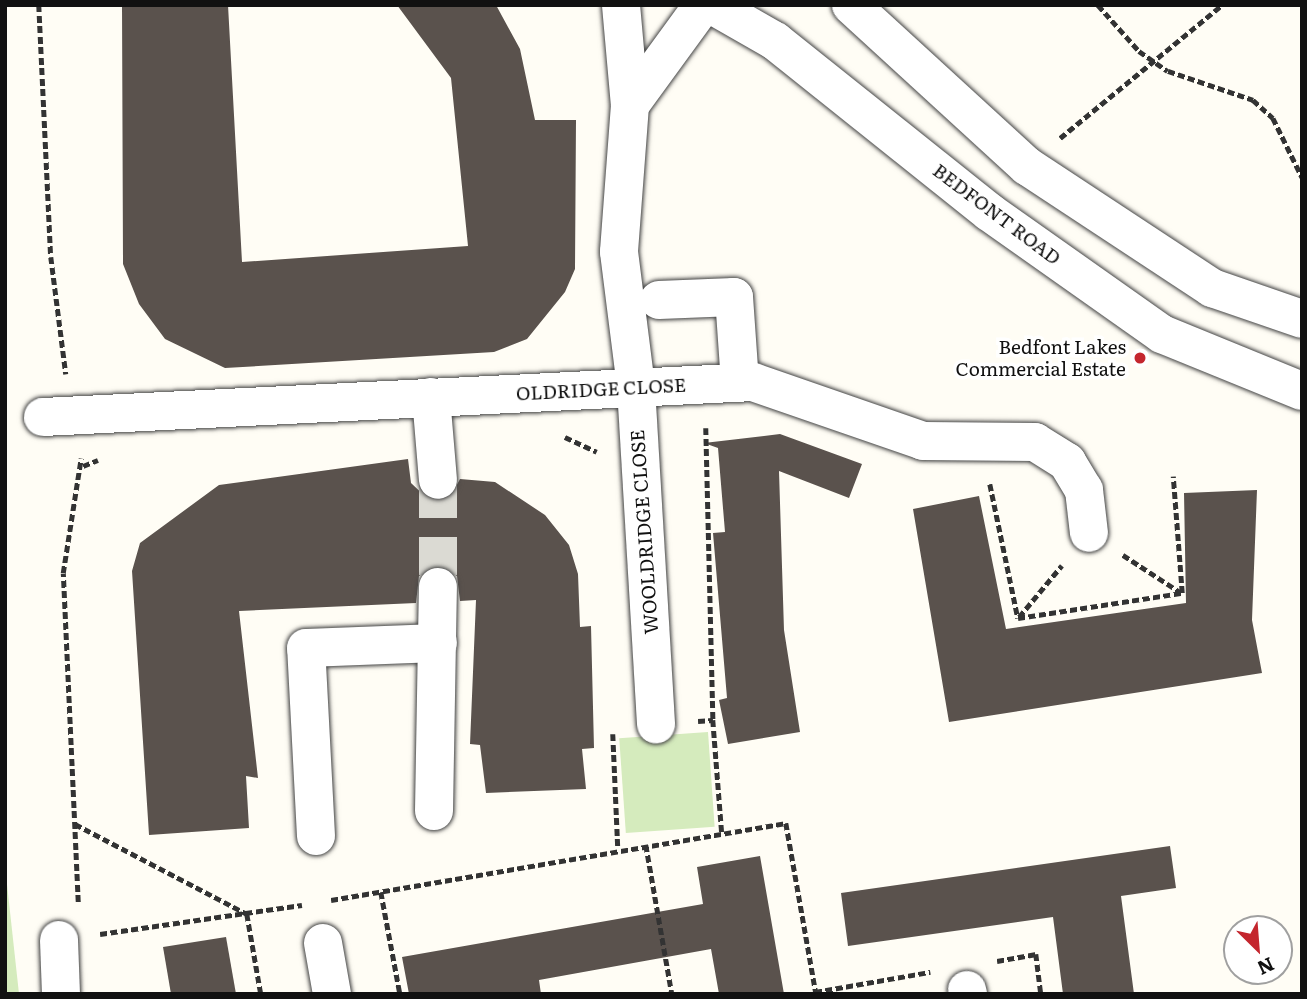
<!DOCTYPE html>
<html>
<head>
<meta charset="utf-8">
<style>
	body { margin:0 }
	#map { position:relative; width:1307px; height:999px; overflow:hidden; background:#fffdf5; font-family:Literata,serif }
	div>[style] { position:absolute }
	.green>* { inset:0; background:#d5ebbd; transform-origin:0 0 }
	.building>* { inset:0; background:#5a524d }
	.minor-tunnel>* { height:38px; margin-top:-19px; transform-origin:0; background:repeating-linear-gradient(90deg,#dbdad3 0 38px,transparent 0 57px) }
	.path>* { height:4.5px; margin-top:-2.25px; transform-origin:0; background:repeating-linear-gradient(90deg,#333 0 7px,transparent 0 10.5px) }
	.roads { filter:drop-shadow(0 0 2px #444) drop-shadow(0 0 2px #444) }
	.minor>* { height:38px; margin:-19px; padding:0 19px; transform-origin:19px; border-radius:19px; background:#fff }
	.dots>* { width:19px; height:19px; translate:-50% -50%; box-sizing:border-box; border:4px solid #fff; border-radius:50% }
	span { translate:-50% -50%; white-space:nowrap; text-align:center; line-height:1.15; -webkit-text-stroke:7px #fff; paint-order:stroke }
	.street-label { font-size:19px; color:#111 }
	.poi-label { font-size:19px; color:#111 }
	.right { translate:-100% -50%; text-align:right }
	.frame { position:absolute; inset:0; border:7px solid #111; pointer-events:none }
	.north { position:absolute; left:1223px; top:915px; width:70px; height:70px; box-sizing:border-box; background:#fff; border:2px solid #a0a0a0; border-radius:50%; rotate:155deg; font-size:19px; font-weight:700; line-height:28px; text-align:center; color:#111 }
	.north::after { content:''; display:block; margin:auto; width:24px; height:32px; background:#c4262e; clip-path:polygon(50% 0,100% 100%,50% 72%,0 100%) }
</style>
</head>
<body>
<div id="map">
	<div class="green">
		<div style="left:708px;top:732px;width:95px;height:89px;rotate:86deg"></div>
		<div style="clip-path:polygon(5px 866px,19px 994px,5px 994px)"></div>
	</div>
	<div class="building">
		<div style="clip-path:polygon(122px 5px,228px 5px,242px 262px,468px 246px,451px 78px,397px 5px,496px 5px,520px 49px,535px 120px,576px 120px,575px 269px,565px 292px,527px 339px,494px 352px,225px 368px,165px 339px,139px 304px,123px 264px)"></div>
		<div style="clip-path:polygon(780px 434px,862px 464px,849px 498px,779px 471px,784px 630px,800px 732px,728px 744px,719px 700px,727px 698px,713px 533px,725px 532px,718px 448px,704px 443px)"></div>
		<div style="clip-path:polygon(408px 459px,411px 483px,428px 499px,450px 498px,460px 479px,495px 482px,545px 515px,569px 545px,578px 574px,580px 627px,591px 626px,594px 748px,582px 749px,586px 789px,486px 793px,480px 745px,470px 744px,476px 600px,460px 601px,457px 576px,438px 565px,419px 576px,416px 603px,239px 611px,258px 778px,246px 776px,249px 828px,149px 835px,132px 571px,140px 543px,219px 485px)"></div>
		<div style="clip-path:polygon(1257px 490px,1252px 620px,1262px 673px,949px 722px,913px 509px,979px 496px,1006px 629px,1186px 603px,1184px 493px)"></div>
		<div style="clip-path:polygon(1170px 846px,1176px 888px,1121px 896px,1134px 994px,1063px 994px,1053px 917px,848px 946px,841px 893px)"></div>
		<div style="clip-path:polygon(760px 856px,784px 994px,719px 994px,711px 949px,539px 980px,541px 994px,409px 994px,402px 957px,703px 904px,697px 867px)"></div>
		<div style="clip-path:polygon(226px 937px,236px 994px,171px 994px,163px 947px)"></div>
	</div>
	<div class="minor-tunnel">
		<div style="left:438px;top:480px;width:107px;rotate:90deg"></div>
	</div>
	<div class="path">
		<div style="left:39px;top:5px;width:252px;rotate:87.3deg"></div>
		<div style="left:51px;top:257px;width:118px;rotate:82.7deg"></div>
		<div style="left:1098px;top:5px;width:62px;rotate:48.3deg"></div>
		<div style="left:1139px;top:51px;width:35px;rotate:35deg"></div>
		<div style="left:1168px;top:71px;width:90px;rotate:18.8deg"></div>
		<div style="left:1253px;top:100px;width:27px;rotate:42deg"></div>
		<div style="left:1273px;top:118px;width:66px;rotate:63.8deg"></div>
		<div style="left:1060px;top:138px;width:210px;rotate:-39.4deg"></div>
		<div style="left:706px;top:428px;width:292px;rotate:88.6deg"></div>
		<div style="left:565px;top:437px;width:35px;rotate:25deg"></div>
		<div style="left:83px;top:466px;width:16px;rotate:-22deg"></div>
		<div style="left:990px;top:484px;width:137px;rotate:78.2deg"></div>
		<div style="left:1018px;top:618px;width:166px;rotate:-8.7deg"></div>
		<div style="left:1182px;top:593px;width:117px;rotate:-94.4deg"></div>
		<div style="left:1123px;top:555px;width:68px;rotate:33deg"></div>
		<div style="left:1019px;top:617px;width:67px;rotate:-50.4deg"></div>
		<div style="left:698px;top:721px;width:15px;rotate:-4deg"></div>
		<div style="left:713px;top:720px;width:114px;rotate:85.5deg"></div>
		<div style="left:613px;top:734px;width:115px;rotate:87.5deg"></div>
		<div style="left:75px;top:824px;width:194px;rotate:27.6deg"></div>
		<div style="left:247px;top:914px;width:81px;rotate:80.1deg"></div>
		<div style="left:646px;top:845px;width:151px;rotate:80.1deg"></div>
		<div style="left:381px;top:892px;width:104px;rotate:79.4deg"></div>
		<div style="left:331px;top:900px;width:461px;rotate:-9.6deg"></div>
		<div style="left:786px;top:823px;width:174px;rotate:80deg"></div>
		<div style="left:78px;top:902px;width:329px;rotate:-92.6deg"></div>
		<div style="left:63px;top:573px;width:116px;rotate:-81.1deg"></div>
		<div style="left:100px;top:934px;width:204px;rotate:-8.2deg"></div>
		<div style="left:997px;top:961px;width:40px;rotate:-10deg"></div>
		<div style="left:1036px;top:954px;width:40px;rotate:82.9deg"></div>
		<div style="left:815px;top:992px;width:117px;rotate:-9.9deg"></div>
	</div>
	<div class="roads">
		<div class="minor">
			<div style="left:621px;top:5px;width:100px;rotate:84.9deg"></div>
			<div style="left:630px;top:105px;width:147px;rotate:94.3deg"></div>
			<div style="left:619px;top:252px;width:136px;rotate:82.8deg"></div>
			<div style="left:636px;top:387px;width:338px;rotate:86.6deg"></div>
			<div style="left:712px;top:5px;width:73px;rotate:29.7deg"></div>
			<div style="left:775px;top:41px;width:274px;rotate:38.6deg"></div>
			<div style="left:989px;top:212px;width:212px;rotate:35.2deg"></div>
			<div style="left:1162px;top:334px;width:151px;rotate:22.2deg"></div>
			<div style="left:851px;top:5px;width:239px;rotate:42.5deg"></div>
			<div style="left:1027px;top:166px;width:222px;rotate:33.4deg"></div>
			<div style="left:1212px;top:288px;width:95px;rotate:19deg"></div>
			<div style="left:630px;top:105px;width:124px;rotate:-53.9deg"></div>
			<div style="left:659px;top:300px;width:75px;rotate:-2.3deg"></div>
			<div style="left:734px;top:297px;width:85px;rotate:86deg"></div>
			<div style="left:431px;top:397px;width:83px;rotate:85.2deg"></div>
			<div style="left:43px;top:417px;width:711px;rotate:-2.82deg"></div>
			<div style="left:753px;top:382px;width:180px;rotate:19.1deg"></div>
			<div style="left:923px;top:441px;width:112px;rotate:0.5deg"></div>
			<div style="left:1035px;top:442px;width:38px;rotate:32deg"></div>
			<div style="left:1067px;top:462px;width:33px;rotate:59deg"></div>
			<div style="left:1084px;top:490px;width:43px;rotate:83.4deg"></div>
			<div style="left:434px;top:811px;width:224px;rotate:-89deg"></div>
			<div style="left:316px;top:836px;width:188px;rotate:-93deg"></div>
			<div style="left:306px;top:648px;width:132px;rotate:-2.2deg"></div>
			<div style="left:59px;top:940px;width:54px;rotate:87.9deg"></div>
			<div style="left:323px;top:943px;width:52px;rotate:80deg"></div>
			<div style="left:967px;top:990px;width:4px;rotate:76deg"></div>
		</div>
	</div>
	<div class="dots">
		<div style="left:1140px;top:358px;background:#c4262e"></div>
	</div>
	<div class="street-label">
		<span style="left:997px;top:214px;rotate:37deg">BEDFONT ROAD</span>
		<span style="left:601px;top:389px;rotate:-3deg">OLDRIDGE CLOSE</span>
		<span style="left:644px;top:532px;rotate:-94deg">WOOLDRIDGE CLOSE</span>
	</div>
	<div class="poi-label">
		<span class="right" style="left:1126px;top:358px">Bedfont Lakes<br>Commercial Estate</span>
	</div>
	<div class="frame"></div>
	<div class="north">N</div>
</div>
</body>
</html>
